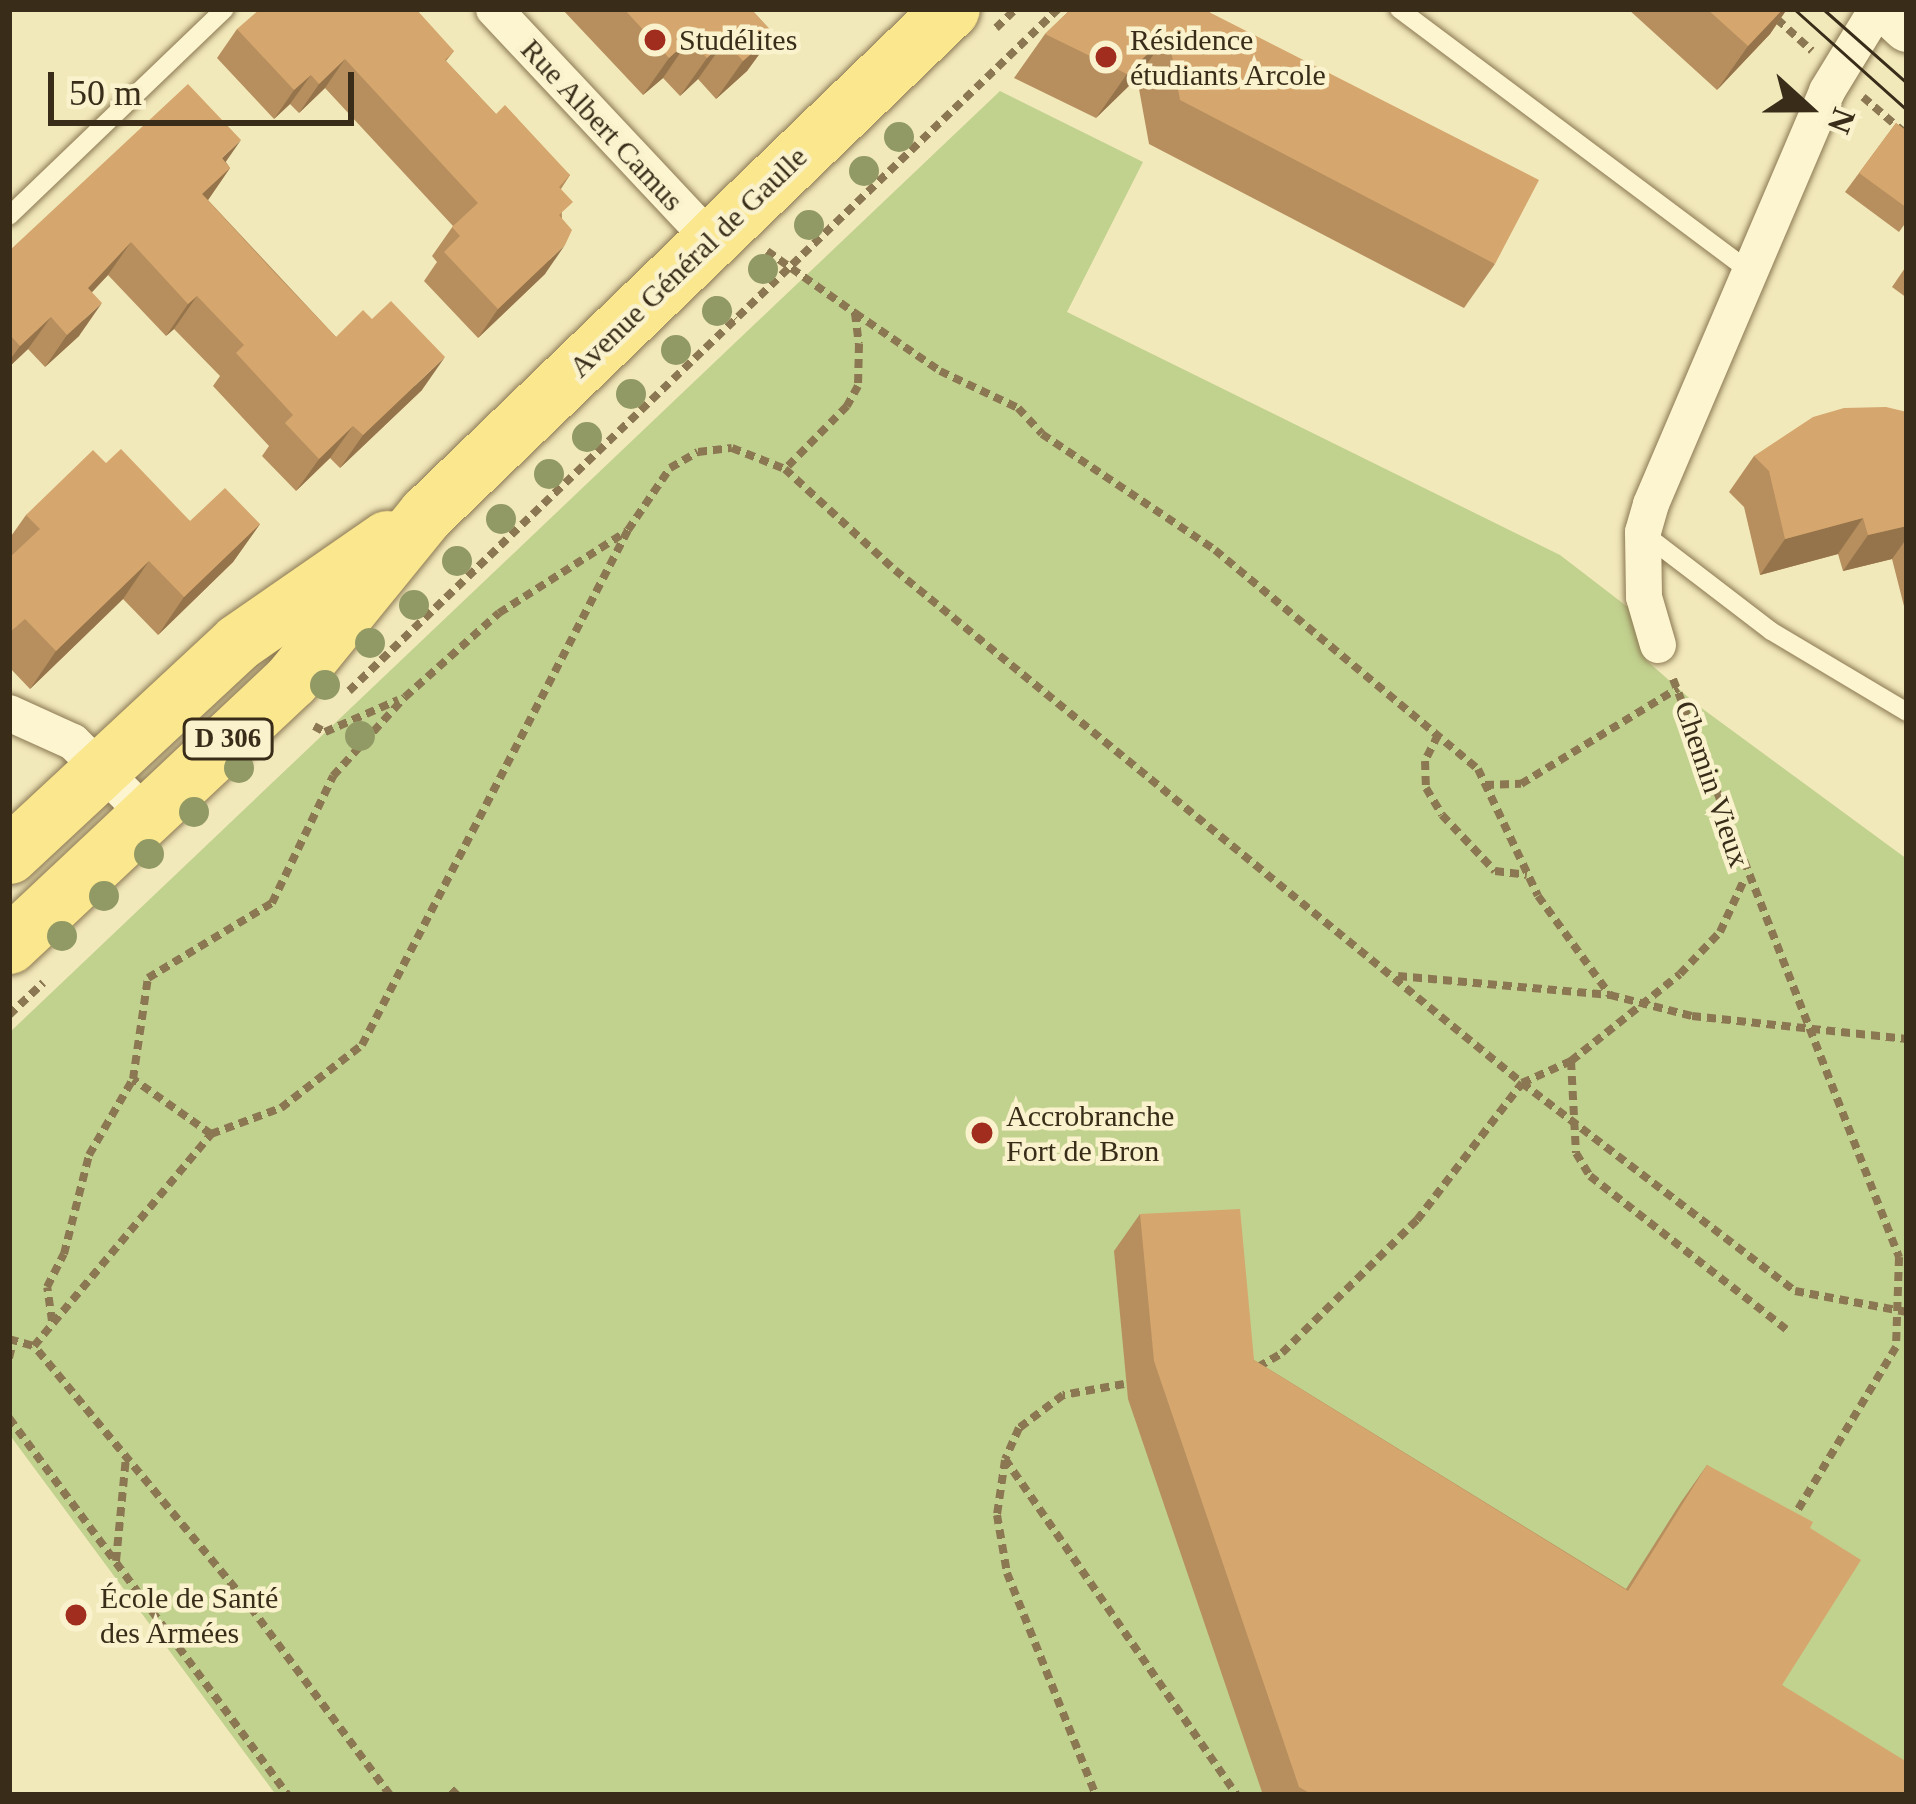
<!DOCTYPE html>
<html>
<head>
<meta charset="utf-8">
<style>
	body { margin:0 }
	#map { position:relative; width:1916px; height:1804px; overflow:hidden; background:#f2e9bb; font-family:Georgia,serif }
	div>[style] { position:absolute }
	.green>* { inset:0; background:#c1d18e }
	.path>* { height:8px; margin-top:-4px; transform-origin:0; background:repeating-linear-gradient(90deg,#8b7853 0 9px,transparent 0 15px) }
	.roads { filter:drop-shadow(0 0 3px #8b7853) drop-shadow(0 0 3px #8b7853) }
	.lane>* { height:18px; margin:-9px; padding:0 9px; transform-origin:9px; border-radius:9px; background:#fcf5cf }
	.street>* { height:36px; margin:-18px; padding:0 18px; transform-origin:18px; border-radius:18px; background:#fcf5cf }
	.secondary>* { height:51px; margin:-25.5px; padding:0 25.5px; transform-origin:25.5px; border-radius:25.5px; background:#fcf5cf }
	.primary>* { height:57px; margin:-28.5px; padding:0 28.5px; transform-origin:28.5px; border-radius:28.5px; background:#fbe78e }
	.tram>* { height:3px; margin:-1.5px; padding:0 1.5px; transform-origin:1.5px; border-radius:1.5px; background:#392d1a }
	.trees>* { width:30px; height:30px; margin:-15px; border-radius:50%; background:#919965 }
	.wall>* { inset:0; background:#b78f5e }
	.shaded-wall>* { inset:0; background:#95744c }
	.building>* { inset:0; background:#d5a66d }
	.dots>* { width:33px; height:33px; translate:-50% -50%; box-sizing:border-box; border:6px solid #f9f2cc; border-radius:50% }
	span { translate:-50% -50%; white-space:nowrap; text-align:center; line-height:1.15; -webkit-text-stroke:9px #f9f2cc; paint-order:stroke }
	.shield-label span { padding:3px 9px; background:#f9f2cc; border:3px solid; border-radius:9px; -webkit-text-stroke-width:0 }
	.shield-label { font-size:27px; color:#392d1a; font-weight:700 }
	.poi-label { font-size:30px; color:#392d1a }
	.left { translate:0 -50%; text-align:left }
	.street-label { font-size:30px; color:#392d1a }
	.frame { position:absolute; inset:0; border:12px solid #392d1a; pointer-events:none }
	.north { position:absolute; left:1748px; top:48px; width:120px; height:120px; -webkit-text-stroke:9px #f9f2cc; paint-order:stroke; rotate:111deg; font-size:33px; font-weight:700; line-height:48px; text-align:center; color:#392d1a }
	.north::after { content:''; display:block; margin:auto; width:42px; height:54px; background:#392d1a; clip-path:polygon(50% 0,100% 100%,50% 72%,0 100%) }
	.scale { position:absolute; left:48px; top:72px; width:306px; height:54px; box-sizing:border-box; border:6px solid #392d1a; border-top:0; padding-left:15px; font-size:36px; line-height:42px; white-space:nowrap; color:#392d1a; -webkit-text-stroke:9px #f9f2cc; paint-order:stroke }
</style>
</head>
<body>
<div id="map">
	<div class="green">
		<div style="clip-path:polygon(1000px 91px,1143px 162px,1067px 312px,1560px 555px,1629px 608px,1646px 660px,1696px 704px,1907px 859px,1907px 1795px,276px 1795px,9px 1434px,9px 1033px)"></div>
	</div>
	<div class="path">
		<div style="left:1766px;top:9px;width:62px;rotate:42.4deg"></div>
		<div style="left:996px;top:28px;width:28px;rotate:-44deg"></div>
		<div style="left:1863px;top:97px;width:58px;rotate:40.8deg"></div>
		<div style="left:767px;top:251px;width:108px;rotate:35.2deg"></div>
		<div style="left:855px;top:313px;width:31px;rotate:83deg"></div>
		<div style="left:859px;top:344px;width:42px;rotate:91.4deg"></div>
		<div style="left:858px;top:386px;width:23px;rotate:119deg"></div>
		<div style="left:847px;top:406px;width:88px;rotate:134.5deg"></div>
		<div style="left:712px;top:299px;width:31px;rotate:42deg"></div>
		<div style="left:855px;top:313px;width:103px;rotate:34.3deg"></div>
		<div style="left:940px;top:371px;width:86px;rotate:25.4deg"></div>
		<div style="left:1018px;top:408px;width:35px;rotate:47deg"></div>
		<div style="left:1042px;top:434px;width:208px;rotate:33.8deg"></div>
		<div style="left:1215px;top:550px;width:342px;rotate:39.8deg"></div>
		<div style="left:1478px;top:769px;width:140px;rotate:64.7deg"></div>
		<div style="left:1538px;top:896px;width:122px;rotate:54deg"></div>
		<div style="left:1673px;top:679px;width:621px;rotate:68.64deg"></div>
		<div style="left:1899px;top:1257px;width:90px;rotate:91.9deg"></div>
		<div style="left:1896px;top:1347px;width:203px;rotate:121.1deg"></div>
		<div style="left:349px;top:691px;width:984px;rotate:-43.89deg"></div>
		<div style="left:314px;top:726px;width:13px;rotate:29deg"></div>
		<div style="left:325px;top:732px;width:80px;rotate:-23.7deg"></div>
		<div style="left:1438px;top:735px;width:29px;rotate:117deg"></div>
		<div style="left:1425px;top:761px;width:27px;rotate:88deg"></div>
		<div style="left:1426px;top:788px;width:31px;rotate:59deg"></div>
		<div style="left:1442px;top:815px;width:77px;rotate:46.6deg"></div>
		<div style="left:1495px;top:871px;width:32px;rotate:7deg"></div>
		<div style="left:1485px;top:785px;width:36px;rotate:-2deg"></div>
		<div style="left:1521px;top:784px;width:184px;rotate:-31.4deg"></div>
		<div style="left:1398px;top:976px;width:213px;rotate:5.1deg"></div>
		<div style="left:1610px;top:995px;width:85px;rotate:14.4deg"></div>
		<div style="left:1692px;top:1016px;width:216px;rotate:6.1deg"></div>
		<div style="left:9px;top:1015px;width:47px;rotate:-43.3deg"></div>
		<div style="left:1571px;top:1061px;width:92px;rotate:86.9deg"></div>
		<div style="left:1576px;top:1153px;width:27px;rotate:59deg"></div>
		<div style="left:1590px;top:1176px;width:249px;rotate:38deg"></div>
		<div style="left:211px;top:1134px;width:95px;rotate:-144.8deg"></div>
		<div style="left:133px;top:1079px;width:102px;rotate:-81.6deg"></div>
		<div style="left:148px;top:978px;width:145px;rotate:-31.2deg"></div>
		<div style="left:272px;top:903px;width:141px;rotate:-64.3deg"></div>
		<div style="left:333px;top:776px;width:107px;rotate:-47.7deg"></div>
		<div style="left:405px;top:697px;width:126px;rotate:-41.8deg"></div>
		<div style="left:499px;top:613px;width:152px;rotate:-32.6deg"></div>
		<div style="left:52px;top:1321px;width:34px;rotate:-98deg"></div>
		<div style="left:47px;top:1287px;width:37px;rotate:-63deg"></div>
		<div style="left:64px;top:1254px;width:102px;rotate:-75.8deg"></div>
		<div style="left:89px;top:1155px;width:88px;rotate:-59.9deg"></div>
		<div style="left:9px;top:1339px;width:26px;rotate:16deg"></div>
		<div style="left:9px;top:1358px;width:16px;rotate:-76deg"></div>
		<div style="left:1258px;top:1367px;width:28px;rotate:-30deg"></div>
		<div style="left:1282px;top:1353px;width:190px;rotate:-44.6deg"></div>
		<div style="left:1417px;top:1220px;width:173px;rotate:-52.5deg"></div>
		<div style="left:1522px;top:1083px;width:54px;rotate:-24.2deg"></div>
		<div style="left:1571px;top:1061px;width:139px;rotate:-38.6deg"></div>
		<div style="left:1680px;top:974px;width:58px;rotate:-46.4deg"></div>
		<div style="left:1720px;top:932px;width:57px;rotate:-65.2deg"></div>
		<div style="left:1124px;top:1384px;width:62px;rotate:169.8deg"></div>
		<div style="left:1063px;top:1395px;width:55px;rotate:143.1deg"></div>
		<div style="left:1019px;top:1428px;width:34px;rotate:114deg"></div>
		<div style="left:1005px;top:1459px;width:408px;rotate:55.4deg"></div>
		<div style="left:9px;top:1418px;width:469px;rotate:53.5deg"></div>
		<div style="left:1005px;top:1460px;width:56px;rotate:98.3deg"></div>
		<div style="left:997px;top:1515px;width:59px;rotate:80.2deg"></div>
		<div style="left:1007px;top:1573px;width:239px;rotate:68.2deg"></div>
		<div style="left:116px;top:1561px;width:104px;rotate:-84.5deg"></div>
		<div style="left:451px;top:1789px;width:8px;rotate:45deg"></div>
		<div style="left:390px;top:1795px;width:243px;rotate:-126.6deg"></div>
		<div style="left:245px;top:1600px;width:330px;rotate:-129.7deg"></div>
		<div style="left:34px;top:1346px;width:276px;rotate:-50.1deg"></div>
		<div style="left:211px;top:1134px;width:75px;rotate:-20.4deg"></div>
		<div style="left:281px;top:1108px;width:103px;rotate:-37.9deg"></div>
		<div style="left:362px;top:1045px;width:580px;rotate:-62.68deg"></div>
		<div style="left:628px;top:530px;width:75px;rotate:-55.9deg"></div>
		<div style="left:670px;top:468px;width:32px;rotate:-30deg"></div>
		<div style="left:698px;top:452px;width:34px;rotate:-7deg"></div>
		<div style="left:732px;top:448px;width:57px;rotate:21.6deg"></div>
		<div style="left:785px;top:469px;width:149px;rotate:42.6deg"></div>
		<div style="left:895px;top:570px;width:810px;rotate:39.29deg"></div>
		<div style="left:1522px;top:1083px;width:343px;rotate:37.3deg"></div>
		<div style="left:1795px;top:1291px;width:114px;rotate:10.6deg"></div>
	</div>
	<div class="roads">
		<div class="lane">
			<div style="left:1399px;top:9px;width:439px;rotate:36.8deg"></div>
			<div style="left:9px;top:216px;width:299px;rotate:-43.8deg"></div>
			<div style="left:1643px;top:533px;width:161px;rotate:37.4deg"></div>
			<div style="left:1771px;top:631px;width:158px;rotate:30.8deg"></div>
		</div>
		<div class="street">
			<div style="left:494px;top:9px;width:317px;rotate:46.8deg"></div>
			<div style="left:1658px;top:645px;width:50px;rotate:-106.3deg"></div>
			<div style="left:1644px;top:597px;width:65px;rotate:-90.9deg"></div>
			<div style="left:1643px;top:532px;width:29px;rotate:-74deg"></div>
			<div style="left:1651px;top:504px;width:449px;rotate:-66.9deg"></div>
			<div style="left:1827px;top:91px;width:96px;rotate:-58.6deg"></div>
			<div style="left:9px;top:713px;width:70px;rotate:24.4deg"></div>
			<div style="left:73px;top:742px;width:103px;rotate:44.6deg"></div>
		</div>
		<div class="secondary">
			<div style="left:1889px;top:9px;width:25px;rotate:43deg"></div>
		</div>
		<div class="primary">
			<div style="left:9px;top:855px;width:313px;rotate:-42.9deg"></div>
			<div style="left:238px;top:642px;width:181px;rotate:-34.7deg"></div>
			<div style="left:9px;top:945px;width:387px;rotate:-43.2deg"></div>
			<div style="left:291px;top:680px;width:214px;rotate:-50.9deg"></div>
			<div style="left:426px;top:514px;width:728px;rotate:-43.89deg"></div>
		</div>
	</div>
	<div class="tram">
		<div style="left:1794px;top:9px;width:152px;rotate:41.8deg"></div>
		<div style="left:1823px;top:9px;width:112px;rotate:41.4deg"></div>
	</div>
	<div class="trees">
		<div style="left:899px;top:137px"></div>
		<div style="left:864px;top:171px"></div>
		<div style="left:809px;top:225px"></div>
		<div style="left:763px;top:269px"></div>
		<div style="left:717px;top:311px"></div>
		<div style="left:676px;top:350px"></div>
		<div style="left:631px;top:394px"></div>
		<div style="left:587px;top:437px"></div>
		<div style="left:549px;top:474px"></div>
		<div style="left:501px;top:519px"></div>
		<div style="left:457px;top:561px"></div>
		<div style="left:414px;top:605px"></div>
		<div style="left:370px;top:643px"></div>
		<div style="left:325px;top:685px"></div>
		<div style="left:360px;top:736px"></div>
		<div style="left:239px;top:768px"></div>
		<div style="left:194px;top:812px"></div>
		<div style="left:149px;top:854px"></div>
		<div style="left:104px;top:896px"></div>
		<div style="left:62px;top:936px"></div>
	</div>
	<div class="wall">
		<div style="clip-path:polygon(562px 9px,751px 9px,774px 34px,747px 71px,716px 99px,698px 79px,680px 96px,663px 78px,643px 95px)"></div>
		<div style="clip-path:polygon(1071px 9px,1210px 9px,1208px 11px,1495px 264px,1464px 308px,1149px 144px,1137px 78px,1096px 118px,1014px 78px,1045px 34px)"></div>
		<div style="clip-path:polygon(1628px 9px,1787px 9px,1770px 34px,1717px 90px)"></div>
		<div style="clip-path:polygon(237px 29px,454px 51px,446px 61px,496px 114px,570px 175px,561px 189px,562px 218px,545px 274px,478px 338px,424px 281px,437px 262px,432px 256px,453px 226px,325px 88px,299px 113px,290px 104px,274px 119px,217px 58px)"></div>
		<div style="clip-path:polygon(1896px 123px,1907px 131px,1907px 221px,1899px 232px,1845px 192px)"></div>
		<div style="clip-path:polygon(226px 162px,230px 168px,208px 200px,336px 337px,422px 390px,340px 468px,330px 458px,296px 491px,262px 456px,269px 446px,213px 386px,220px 376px,174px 329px,166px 336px,108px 275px,92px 292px,79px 336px,45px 367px,28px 349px,9px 367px,9px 251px)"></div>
		<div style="clip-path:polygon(1907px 265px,1907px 298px,1892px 287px)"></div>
		<div style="clip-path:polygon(1907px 412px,1907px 618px,1892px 559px,1843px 571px,1838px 554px,1760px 575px,1744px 507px,1729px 492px,1754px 456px)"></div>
		<div style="clip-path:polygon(106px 463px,190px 521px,260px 524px,233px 562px,158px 635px,123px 599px,30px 689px,9px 667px,9px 539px,26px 515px)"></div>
		<div style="clip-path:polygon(1140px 1214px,1254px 1360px,1626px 1589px,1681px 1502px,1707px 1465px,1810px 1528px,1782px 1685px,1907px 1795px,1263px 1795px,1128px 1399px,1114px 1251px)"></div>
	</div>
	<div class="shaded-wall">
		<div style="clip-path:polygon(1783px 9px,1787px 9px,1770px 34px,1717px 90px,1748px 46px)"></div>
		<div style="clip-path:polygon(774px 34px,747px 71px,716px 99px,743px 61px)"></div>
		<div style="clip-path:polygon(1168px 34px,1137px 78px,1096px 118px,1127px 74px)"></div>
		<div style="clip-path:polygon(689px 40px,663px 78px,643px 95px,669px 58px)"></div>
		<div style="clip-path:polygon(725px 41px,698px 79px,680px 96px,707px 58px)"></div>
		<div style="clip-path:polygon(345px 59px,325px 88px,299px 113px,319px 84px)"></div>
		<div style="clip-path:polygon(311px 75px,290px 104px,274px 119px,294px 90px)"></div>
		<div style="clip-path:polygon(241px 140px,218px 173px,222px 158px)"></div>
		<div style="clip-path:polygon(230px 168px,208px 200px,202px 194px)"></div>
		<div style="clip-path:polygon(131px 242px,108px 275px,65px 321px,88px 288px)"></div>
		<div style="clip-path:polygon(565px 245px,545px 274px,478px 338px,498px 309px)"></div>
		<div style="clip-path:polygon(197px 296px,174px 329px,166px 336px,188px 304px)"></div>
		<div style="clip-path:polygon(102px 303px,79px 336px,45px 367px,67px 335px)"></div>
		<div style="clip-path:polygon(51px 317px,28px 349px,9px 367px,9px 361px,20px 346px)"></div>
		<div style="clip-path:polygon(445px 357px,422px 390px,340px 468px,363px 435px)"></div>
		<div style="clip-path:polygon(353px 426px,330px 458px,296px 491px,319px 459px)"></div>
		<div style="clip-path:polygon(1863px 518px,1838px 554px,1760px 575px,1785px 539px)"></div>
		<div style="clip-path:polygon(260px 524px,233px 562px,158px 635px,184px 597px)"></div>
		<div style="clip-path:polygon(1907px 526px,1907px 538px,1892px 559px,1843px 571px,1868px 535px)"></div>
		<div style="clip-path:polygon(149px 561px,123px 599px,30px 689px,56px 651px)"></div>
	</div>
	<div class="building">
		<div style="clip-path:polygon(260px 9px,416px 9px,454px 51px,445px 60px,496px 114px,505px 105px,570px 175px,559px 187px,573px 202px,559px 215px,572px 230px,565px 245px,498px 309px,444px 252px,460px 236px,452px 227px,478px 203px,345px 59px,319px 84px,311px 75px,294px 90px,237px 29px)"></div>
		<div style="clip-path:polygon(624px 9px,751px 9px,774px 34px,743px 61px,725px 41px,707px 58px,689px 40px,669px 58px)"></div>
		<div style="clip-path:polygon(1071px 9px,1203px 9px,1539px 180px,1495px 264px,1180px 100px,1168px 34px,1127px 74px,1045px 34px)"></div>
		<div style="clip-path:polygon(1707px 9px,1783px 9px,1748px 46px)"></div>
		<div style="clip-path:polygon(188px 84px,241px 140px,222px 158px,230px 168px,202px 194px,273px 271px,336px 337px,363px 310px,372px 319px,391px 301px,445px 357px,363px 435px,353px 426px,319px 459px,285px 423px,293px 415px,236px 353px,244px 345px,197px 296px,188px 304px,131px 242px,88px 288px,102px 303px,67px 335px,51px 317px,20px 346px,9px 334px,9px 251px)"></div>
		<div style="clip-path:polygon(1896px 123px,1907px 131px,1907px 208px,1859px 173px)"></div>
		<div style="clip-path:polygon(1886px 407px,1907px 412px,1907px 526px,1868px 535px,1863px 518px,1785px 539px,1769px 471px,1754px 456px,1813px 417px,1844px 408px)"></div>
		<div style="clip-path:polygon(121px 449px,190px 521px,225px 488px,260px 524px,184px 597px,149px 561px,56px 651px,25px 619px,9px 633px,9px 558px,40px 529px,26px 515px,93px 450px,106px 463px)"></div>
		<div style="clip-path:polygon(1240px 1209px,1254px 1360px,1628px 1591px,1707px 1465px,1813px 1522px,1810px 1528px,1861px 1560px,1782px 1685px,1907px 1762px,1907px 1795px,1313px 1795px,1299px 1787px,1154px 1361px,1140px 1214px)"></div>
	</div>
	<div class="dots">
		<div style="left:655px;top:40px;background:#a02d1d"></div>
		<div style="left:1106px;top:57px;background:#a02d1d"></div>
		<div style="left:982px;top:1133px;background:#a02d1d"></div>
		<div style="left:76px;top:1615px;background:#a02d1d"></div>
	</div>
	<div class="shield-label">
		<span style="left:228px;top:739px">D 306</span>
	</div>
	<div class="poi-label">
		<span class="left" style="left:679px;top:40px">Studélites</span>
		<span class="left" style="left:1130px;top:57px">Résidence<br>étudiants Arcole</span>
		<span class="left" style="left:1006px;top:1133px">Accrobranche<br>Fort de Bron</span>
		<span class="left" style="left:100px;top:1615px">École de Santé<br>des Armées</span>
	</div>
	<div class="street-label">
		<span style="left:602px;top:125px;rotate:47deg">Rue Albert Camus</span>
		<span style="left:688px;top:262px;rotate:-44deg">Avenue Général de Gaulle</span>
		<span style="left:1712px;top:784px;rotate:71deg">Chemin Vieux</span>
	</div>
	<div class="frame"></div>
	<div class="north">N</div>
	<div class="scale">50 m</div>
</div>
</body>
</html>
